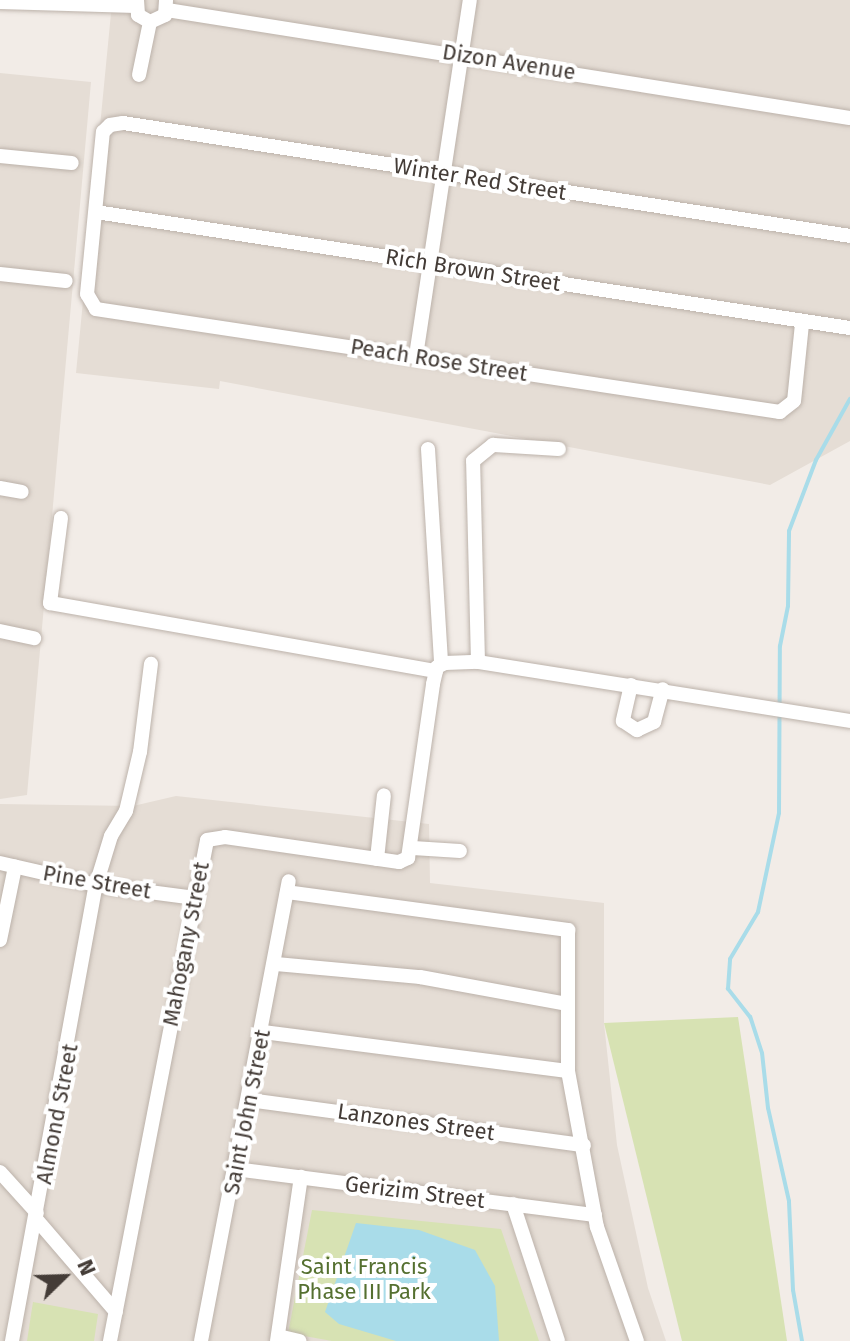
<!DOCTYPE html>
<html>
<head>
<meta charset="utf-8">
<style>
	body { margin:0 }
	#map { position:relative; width:850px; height:1341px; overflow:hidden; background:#f2ece7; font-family:"Fira Sans",sans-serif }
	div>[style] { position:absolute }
	.residential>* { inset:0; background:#e5ddd5 }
	.green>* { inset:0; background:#d7e2b3 }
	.water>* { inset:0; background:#a9dce9 }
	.stream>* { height:4px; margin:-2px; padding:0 2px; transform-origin:2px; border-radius:2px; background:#a9dce9 }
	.roads { filter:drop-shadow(0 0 2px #bcb2aa) drop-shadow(0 0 2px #bcb2aa) }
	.minor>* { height:14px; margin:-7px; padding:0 7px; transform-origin:7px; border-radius:7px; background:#fff }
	span { translate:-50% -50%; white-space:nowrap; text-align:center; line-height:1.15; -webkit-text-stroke:8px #fff; paint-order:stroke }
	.street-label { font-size:22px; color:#443c37 }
	.park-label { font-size:22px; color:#557030 }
	.north { position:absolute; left:24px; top:1237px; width:80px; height:80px; -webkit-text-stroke:6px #fff; paint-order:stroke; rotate:67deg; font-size:22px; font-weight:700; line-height:32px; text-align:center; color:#443c37 }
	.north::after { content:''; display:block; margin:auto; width:28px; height:36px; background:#443c37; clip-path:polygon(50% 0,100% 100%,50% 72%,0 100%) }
</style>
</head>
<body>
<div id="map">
	<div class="residential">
		<div style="clip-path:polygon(83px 0,850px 0,850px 441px,770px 485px,220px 381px,219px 389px,76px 373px,112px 3px)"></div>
		<div style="clip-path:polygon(0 73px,91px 82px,27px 795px,0 799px)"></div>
		<div style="clip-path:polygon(176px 796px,429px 824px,430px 883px,604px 903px,604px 1023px,617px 1145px,648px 1288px,666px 1341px,0 1341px,0 804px,133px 806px)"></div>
	</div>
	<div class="green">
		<div style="clip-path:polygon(738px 1017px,787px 1341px,682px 1341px,604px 1023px)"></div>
		<div style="clip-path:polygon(312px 1210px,501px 1229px,539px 1341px,332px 1341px,288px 1333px)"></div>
		<div style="clip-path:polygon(33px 1302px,98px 1314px,94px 1341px,27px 1341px)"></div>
	</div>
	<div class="water">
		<div style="clip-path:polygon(356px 1223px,419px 1230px,475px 1250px,495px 1286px,499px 1341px,396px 1341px,339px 1324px,325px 1312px)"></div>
	</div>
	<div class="stream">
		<div style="left:802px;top:1341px;width:52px;rotate:-100deg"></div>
		<div style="left:793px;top:1290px;width:89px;rotate:-92.6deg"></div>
		<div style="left:789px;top:1201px;width:95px;rotate:-102.7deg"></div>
		<div style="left:768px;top:1108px;width:55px;rotate:-96.2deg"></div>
		<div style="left:762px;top:1053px;width:38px;rotate:-108deg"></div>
		<div style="left:750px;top:1017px;width:36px;rotate:-128deg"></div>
		<div style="left:728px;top:989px;width:30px;rotate:-86deg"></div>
		<div style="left:730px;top:959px;width:55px;rotate:-59.2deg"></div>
		<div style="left:758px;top:912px;width:101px;rotate:-78deg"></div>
		<div style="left:779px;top:813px;width:167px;rotate:-89.7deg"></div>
		<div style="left:780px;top:646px;width:41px;rotate:-78.7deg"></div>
		<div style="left:788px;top:606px;width:75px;rotate:-89.2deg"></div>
		<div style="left:789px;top:531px;width:76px;rotate:-69.2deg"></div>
		<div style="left:816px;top:460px;width:70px;rotate:-60.9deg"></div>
	</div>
	<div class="roads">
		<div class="minor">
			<div style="left:137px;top:0;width:15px;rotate:86deg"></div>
			<div style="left:138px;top:15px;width:14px;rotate:30deg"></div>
			<div style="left:150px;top:22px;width:17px;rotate:-25deg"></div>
			<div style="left:165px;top:15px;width:15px;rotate:-86deg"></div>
			<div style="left:0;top:2px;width:136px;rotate:1.7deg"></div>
			<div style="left:167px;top:10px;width:691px;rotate:8.99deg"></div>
			<div style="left:139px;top:75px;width:54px;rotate:-78.3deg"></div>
			<div style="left:0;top:156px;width:72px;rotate:5.6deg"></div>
			<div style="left:96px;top:212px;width:763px;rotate:8.75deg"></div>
			<div style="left:0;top:274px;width:66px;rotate:6.1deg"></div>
			<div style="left:802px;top:324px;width:77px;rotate:95.9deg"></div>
			<div style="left:794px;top:401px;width:18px;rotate:142deg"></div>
			<div style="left:780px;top:412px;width:692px;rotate:-171.44deg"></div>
			<div style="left:96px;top:309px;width:17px;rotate:-121deg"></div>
			<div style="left:87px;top:294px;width:163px;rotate:-84.4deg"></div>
			<div style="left:103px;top:132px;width:10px;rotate:-45deg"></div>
			<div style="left:110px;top:125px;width:13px;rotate:-9deg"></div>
			<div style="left:123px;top:123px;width:736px;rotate:8.83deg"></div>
			<div style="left:416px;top:356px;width:360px;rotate:-81.4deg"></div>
			<div style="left:428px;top:449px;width:215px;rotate:86.5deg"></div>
			<div style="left:0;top:488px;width:22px;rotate:10deg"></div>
			<div style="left:61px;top:518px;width:86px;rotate:97.4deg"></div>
			<div style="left:50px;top:603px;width:392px;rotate:10deg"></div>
			<div style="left:0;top:631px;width:35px;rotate:12deg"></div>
			<div style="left:478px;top:662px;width:201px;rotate:-91.4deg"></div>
			<div style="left:473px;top:461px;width:26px;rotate:-39deg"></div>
			<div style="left:493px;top:445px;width:66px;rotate:3.5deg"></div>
			<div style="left:631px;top:685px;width:37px;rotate:103deg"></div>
			<div style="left:623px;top:721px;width:17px;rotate:33deg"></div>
			<div style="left:637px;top:730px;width:19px;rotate:-25deg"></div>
			<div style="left:654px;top:722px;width:34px;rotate:-75deg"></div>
			<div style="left:413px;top:848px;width:47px;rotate:3.7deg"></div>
			<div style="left:377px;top:859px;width:64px;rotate:-83.8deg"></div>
			<div style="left:0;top:863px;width:98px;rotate:12.9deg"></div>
			<div style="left:96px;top:885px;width:100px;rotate:7.5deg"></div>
			<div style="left:287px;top:892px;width:284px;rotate:7.7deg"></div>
			<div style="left:568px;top:930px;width:141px;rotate:90deg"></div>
			<div style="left:568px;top:1071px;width:159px;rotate:79.5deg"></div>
			<div style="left:597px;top:1227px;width:121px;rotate:70.7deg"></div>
			<div style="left:0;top:940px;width:75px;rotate:-78.4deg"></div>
			<div style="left:276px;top:964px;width:145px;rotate:5.2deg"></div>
			<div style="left:420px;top:977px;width:149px;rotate:10.4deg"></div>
			<div style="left:263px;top:1032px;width:307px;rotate:7.3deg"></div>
			<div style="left:249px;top:1100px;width:338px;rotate:7.7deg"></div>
			<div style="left:235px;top:1169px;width:363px;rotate:7.3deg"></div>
			<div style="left:0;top:1172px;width:55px;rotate:47.9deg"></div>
			<div style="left:513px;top:1204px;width:144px;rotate:71.8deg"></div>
			<div style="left:37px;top:1220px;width:121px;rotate:49.3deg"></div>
			<div style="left:278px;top:1336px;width:22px;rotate:13deg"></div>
			<div style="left:12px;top:1341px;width:464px;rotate:-79.6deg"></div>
			<div style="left:96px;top:885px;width:51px;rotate:-73deg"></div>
			<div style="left:111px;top:836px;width:29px;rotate:-59deg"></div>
			<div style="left:126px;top:811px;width:61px;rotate:-76.7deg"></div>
			<div style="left:140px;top:752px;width:89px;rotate:-82.9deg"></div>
			<div style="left:110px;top:1341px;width:510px;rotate:-79.04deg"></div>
			<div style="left:207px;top:840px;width:18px;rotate:-9deg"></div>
			<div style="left:225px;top:837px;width:176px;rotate:8.2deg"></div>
			<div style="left:399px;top:862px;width:10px;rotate:-24deg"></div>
			<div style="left:408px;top:858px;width:176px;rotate:-81.8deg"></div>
			<div style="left:433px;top:684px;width:17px;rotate:-77deg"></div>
			<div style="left:437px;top:667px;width:9px;rotate:-27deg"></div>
			<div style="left:445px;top:663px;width:33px;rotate:-2deg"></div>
			<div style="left:478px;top:662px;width:377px;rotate:9deg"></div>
			<div style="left:201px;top:1341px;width:468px;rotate:-79.2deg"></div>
			<div style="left:277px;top:1341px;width:166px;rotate:-81.7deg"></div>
		</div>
	</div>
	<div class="street-label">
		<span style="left:509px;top:62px;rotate:9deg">Dizon Avenue</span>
		<span style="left:480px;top:179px;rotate:9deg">Winter Red Street</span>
		<span style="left:473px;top:270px;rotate:9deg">Rich Brown Street</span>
		<span style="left:439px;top:360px;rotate:9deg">Peach Rose Street</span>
		<span style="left:97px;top:882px;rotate:10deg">Pine Street</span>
		<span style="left:186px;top:944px;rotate:-79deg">Mahogany Street</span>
		<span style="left:247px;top:1112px;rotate:-79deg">Saint John Street</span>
		<span style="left:57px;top:1114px;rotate:-79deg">Almond Street</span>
		<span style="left:416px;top:1122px;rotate:8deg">Lanzones Street</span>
		<span style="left:415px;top:1192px;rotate:7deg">Gerizim Street</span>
	</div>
	<div class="park-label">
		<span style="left:364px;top:1279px">Saint Francis<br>Phase III Park</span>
	</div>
	<div class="north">N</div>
</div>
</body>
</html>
